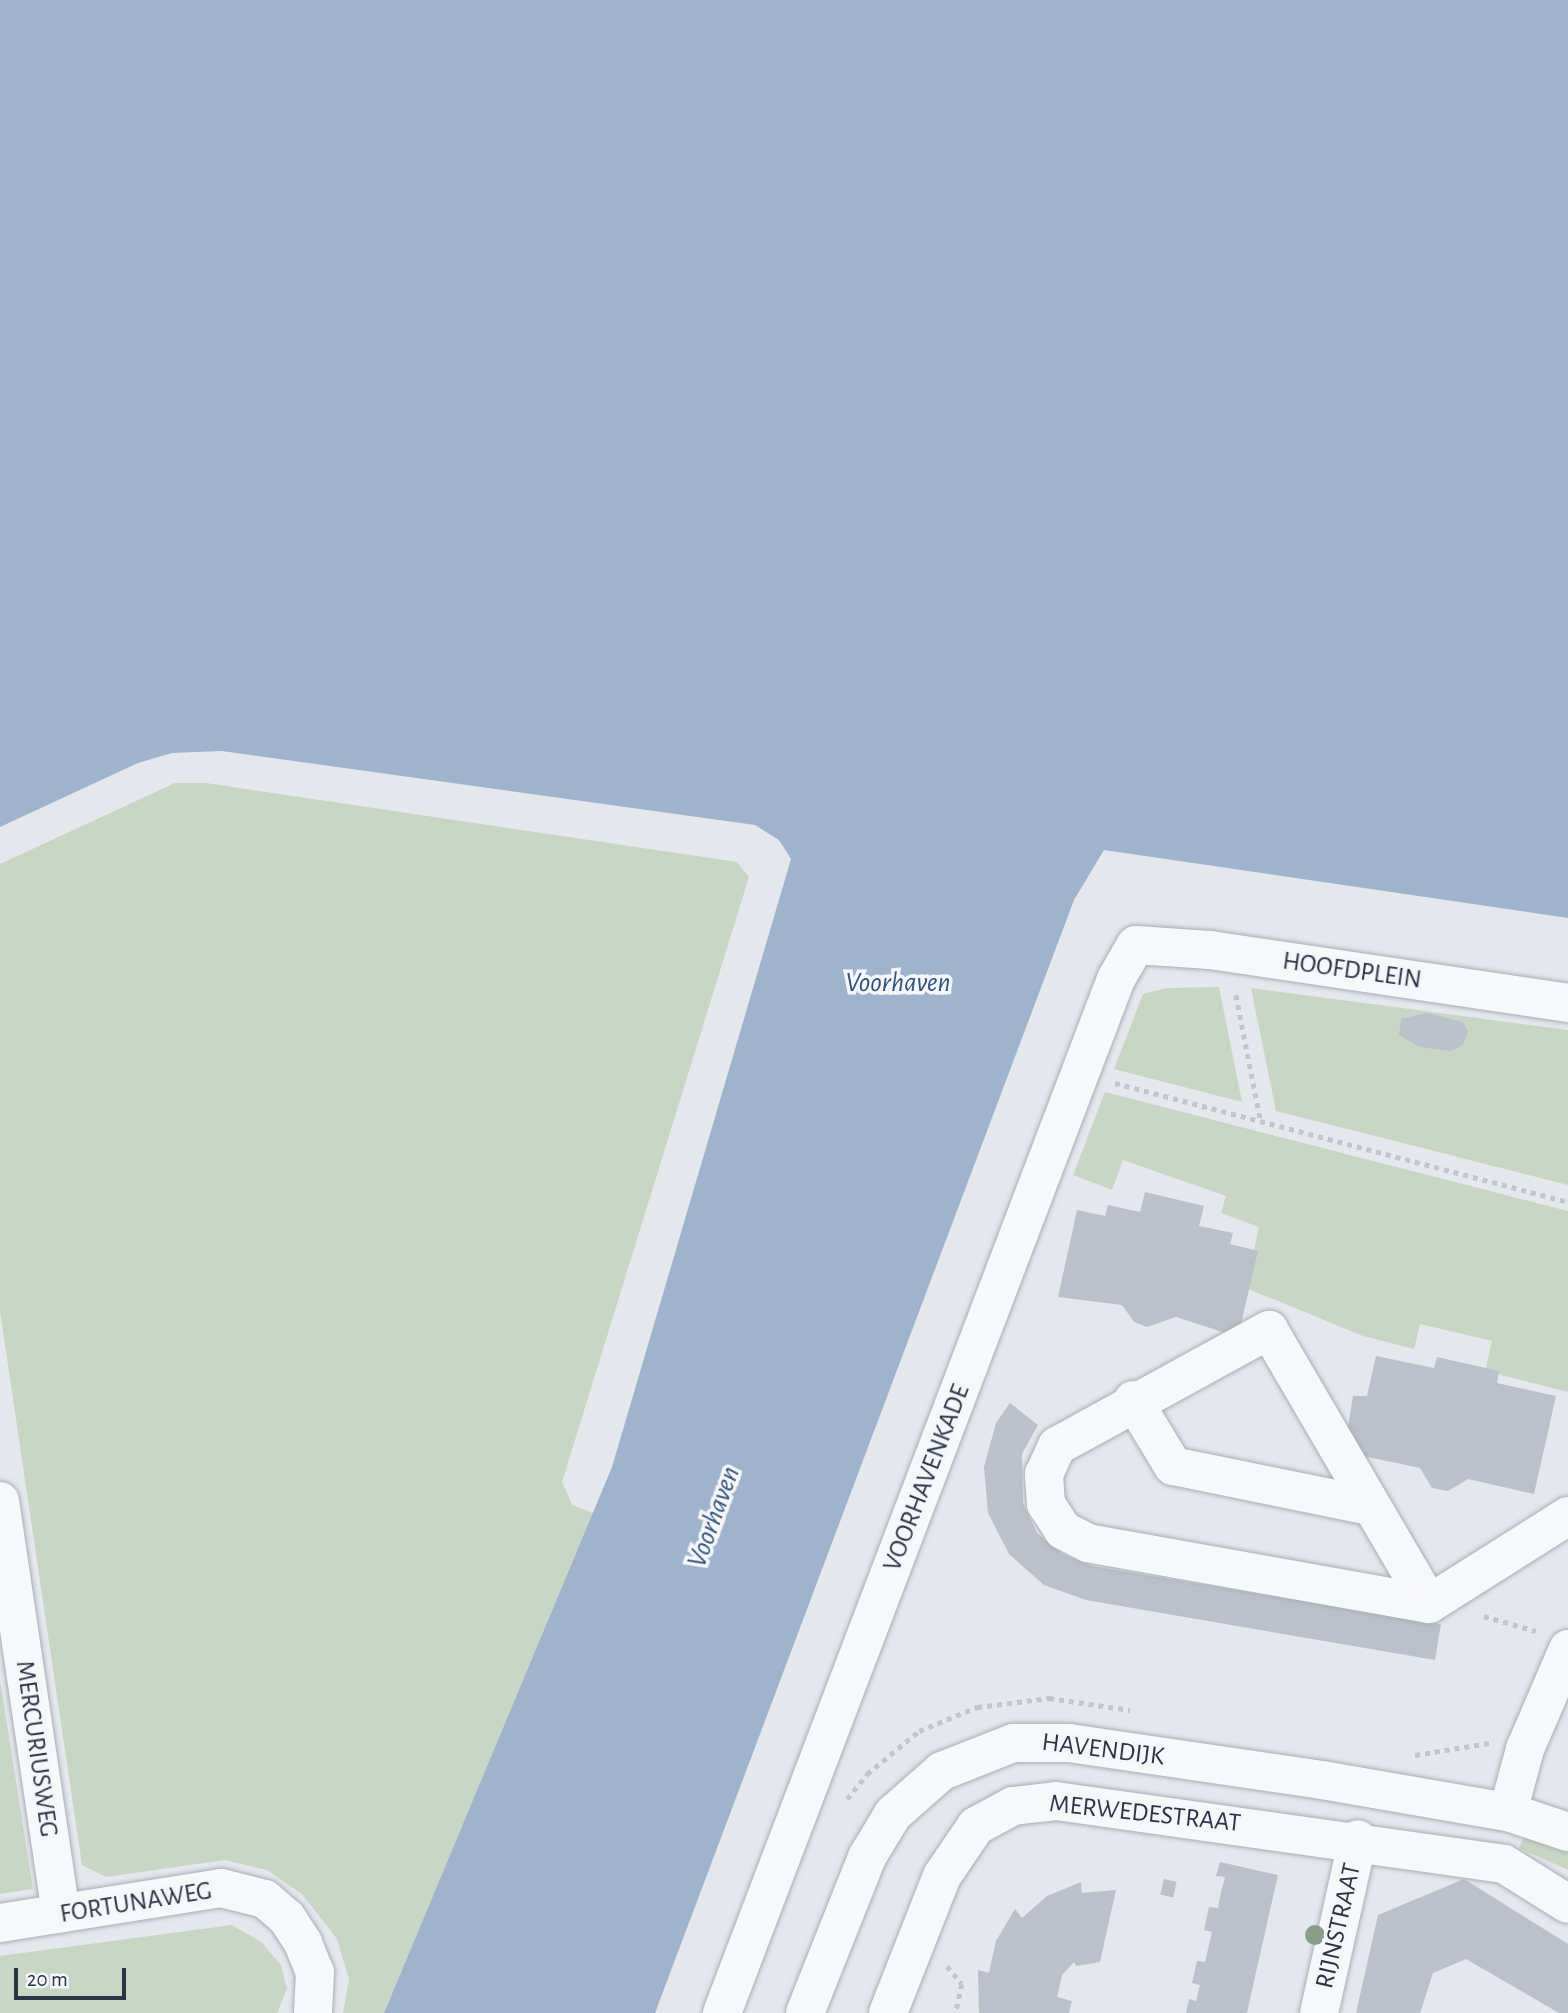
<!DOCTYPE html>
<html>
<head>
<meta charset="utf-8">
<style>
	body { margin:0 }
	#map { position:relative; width:1568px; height:2013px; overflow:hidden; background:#e4e7ec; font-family:"Alegreya Sans",sans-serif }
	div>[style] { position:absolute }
	.green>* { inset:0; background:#c9d6c5 }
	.water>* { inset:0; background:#9fb4cc }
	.building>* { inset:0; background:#bbc0ca; transform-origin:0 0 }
	.path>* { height:4.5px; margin-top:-2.25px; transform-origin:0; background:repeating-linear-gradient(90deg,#c2c5cb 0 5px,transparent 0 10px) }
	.roads { filter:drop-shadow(0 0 2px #a9aeb7) drop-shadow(0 0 2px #a9aeb7) }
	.minor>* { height:38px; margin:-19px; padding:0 19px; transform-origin:19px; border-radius:19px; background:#f7f8fa }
	.trees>* { width:20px; height:20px; margin:-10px; border-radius:50%; background:#899d89 }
	span { translate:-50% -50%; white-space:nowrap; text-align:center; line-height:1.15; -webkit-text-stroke:7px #f4f6f9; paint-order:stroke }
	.street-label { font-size:26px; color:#2b3445 }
	.water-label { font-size:28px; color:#34527a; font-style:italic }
	.scale { position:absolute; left:14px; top:1968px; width:112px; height:32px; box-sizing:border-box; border:4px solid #2b3445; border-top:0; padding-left:9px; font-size:21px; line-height:24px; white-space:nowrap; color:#2b3445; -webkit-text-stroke:5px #f4f6f9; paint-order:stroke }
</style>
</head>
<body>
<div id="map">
	<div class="green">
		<div style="clip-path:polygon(175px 783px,206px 783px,737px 862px,749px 877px,562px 1482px,572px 1505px,593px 1513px,384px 2013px,343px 2013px,349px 1979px,337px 1939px,302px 1894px,267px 1870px,225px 1860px,106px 1877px,82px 1865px,0 1311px,0 864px)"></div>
		<div style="clip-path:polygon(1219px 987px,1242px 1102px,1114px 1069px,1143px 994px,1166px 988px)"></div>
		<div style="clip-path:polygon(1251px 988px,1568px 1030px,1568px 1185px,1276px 1111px)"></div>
		<div style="clip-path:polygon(1105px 1092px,1568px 1211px,1568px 1392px,1485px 1371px,1492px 1341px,1420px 1324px,1414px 1349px,1363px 1336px,1246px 1288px,1259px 1227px,1221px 1213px,1226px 1196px,1123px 1160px,1112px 1190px,1073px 1175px)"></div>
		<div style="clip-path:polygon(0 1680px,33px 1889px,0 1894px)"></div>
		<div style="clip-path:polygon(1524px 1837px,1568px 1853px,1568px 1870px,1519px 1848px)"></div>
		<div style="clip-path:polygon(232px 1925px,261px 1942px,281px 1965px,287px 1989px,277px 2013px,0 2013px,0 1956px)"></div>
	</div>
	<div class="water">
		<div style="clip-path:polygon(0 0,1568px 0,1568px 918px,1104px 850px,1074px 900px,655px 2013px,384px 2013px,612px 1467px,791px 859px,779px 840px,755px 825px,222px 751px,172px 753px,138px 763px,0 827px)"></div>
	</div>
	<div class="building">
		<div style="clip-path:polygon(1427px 1013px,1463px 1022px,1468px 1032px,1463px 1045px,1451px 1051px,1420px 1047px,1399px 1035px,1401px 1019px)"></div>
		<div style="clip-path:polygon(1145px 1192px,1204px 1206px,1199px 1226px,1233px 1233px,1230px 1244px,1258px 1251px,1238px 1337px,1176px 1317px,1147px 1327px,1134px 1322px,1122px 1305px,1058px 1297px,1077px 1210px,1105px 1216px,1108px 1205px,1140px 1212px)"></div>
		<div style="clip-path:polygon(1376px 1356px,1434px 1368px,1437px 1357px,1499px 1371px,1497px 1383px,1556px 1396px,1534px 1494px,1468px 1479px,1448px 1491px,1432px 1488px,1420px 1468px,1344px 1452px,1353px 1396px,1367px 1396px)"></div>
		<div style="clip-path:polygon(1010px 1403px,1038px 1425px,1022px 1454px,1023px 1503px,1037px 1533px,1062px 1554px,1092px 1566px,1441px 1624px,1435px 1660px,1086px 1600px,1044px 1585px,1009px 1554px,988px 1513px,984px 1467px,996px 1423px)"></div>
		<div style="clip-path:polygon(1220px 1862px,1278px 1875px,1259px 1959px,1247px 2013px,1186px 2013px,1189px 1999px,1196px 2001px,1200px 1985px,1192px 1983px,1197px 1961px,1205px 1962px,1212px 1932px,1204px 1930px,1209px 1907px,1218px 1908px,1221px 1892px,1225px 1877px,1216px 1876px)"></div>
		<div style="left:1164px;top:1879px;width:13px;height:16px;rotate:13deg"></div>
		<div style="clip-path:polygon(1464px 1879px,1568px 1944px,1568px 2013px,1559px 2013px,1466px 1959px,1433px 1973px,1420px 2013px,1356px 2013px,1378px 1915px)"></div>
		<div style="clip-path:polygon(1081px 1882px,1082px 1893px,1116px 1890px,1100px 1962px,1076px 1966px,1074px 1962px,1062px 1975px,1057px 1997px,1072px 2001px,1069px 2013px,979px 2013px,978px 1970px,989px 1973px,996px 1941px,1015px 1909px,1022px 1918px,1047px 1896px)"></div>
	</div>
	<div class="path">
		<div style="left:1236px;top:995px;width:130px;rotate:78.9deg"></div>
		<div style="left:1115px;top:1083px;width:468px;rotate:14.7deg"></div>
		<div style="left:1484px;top:1616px;width:54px;rotate:16.1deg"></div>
		<div style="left:1415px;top:1755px;width:75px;rotate:-9.2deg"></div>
		<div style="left:847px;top:1799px;width:32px;rotate:-51deg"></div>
		<div style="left:867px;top:1774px;width:67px;rotate:-39.6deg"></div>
		<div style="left:919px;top:1731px;width:63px;rotate:-22.5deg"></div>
		<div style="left:977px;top:1707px;width:73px;rotate:-7.1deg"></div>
		<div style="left:1049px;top:1698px;width:82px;rotate:8.4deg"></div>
		<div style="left:947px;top:1966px;width:23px;rotate:50deg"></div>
		<div style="left:962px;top:1984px;width:30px;rotate:102deg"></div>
	</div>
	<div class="roads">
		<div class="minor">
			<div style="left:1133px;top:1400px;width:77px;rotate:58.8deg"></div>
			<div style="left:1173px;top:1466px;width:200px;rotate:11.5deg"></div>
			<div style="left:0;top:1501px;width:417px;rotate:81.6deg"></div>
			<div style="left:1429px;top:1604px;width:346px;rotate:-169.9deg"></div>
			<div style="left:1088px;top:1543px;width:28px;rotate:-153deg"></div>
			<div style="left:1063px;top:1530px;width:31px;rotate:-123deg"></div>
			<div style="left:1046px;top:1504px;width:30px;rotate:-94deg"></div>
			<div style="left:1044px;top:1474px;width:31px;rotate:-65deg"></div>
			<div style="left:1057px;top:1446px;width:242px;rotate:-28.7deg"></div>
			<div style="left:1269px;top:1330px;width:317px;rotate:59.7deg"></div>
			<div style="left:1429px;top:1604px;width:165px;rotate:-32.3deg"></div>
			<div style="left:1508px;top:1812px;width:65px;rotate:-74.9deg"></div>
			<div style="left:1525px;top:1749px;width:109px;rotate:-66.7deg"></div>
			<div style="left:0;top:1923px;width:224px;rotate:-9deg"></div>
			<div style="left:221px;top:1888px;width:45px;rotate:14deg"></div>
			<div style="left:265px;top:1899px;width:29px;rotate:41deg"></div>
			<div style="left:287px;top:1918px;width:30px;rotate:57deg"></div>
			<div style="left:303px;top:1943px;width:31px;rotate:68deg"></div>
			<div style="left:315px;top:1972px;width:41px;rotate:92.8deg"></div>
			<div style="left:722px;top:2013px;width:1107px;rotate:-69.14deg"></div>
			<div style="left:1116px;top:979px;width:39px;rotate:-60deg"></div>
			<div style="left:1136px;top:945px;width:74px;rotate:3.9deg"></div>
			<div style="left:1210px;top:950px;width:362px;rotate:8.4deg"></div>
			<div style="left:805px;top:2013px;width:168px;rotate:-68.3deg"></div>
			<div style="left:867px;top:1857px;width:50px;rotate:-58.8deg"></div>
			<div style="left:893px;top:1814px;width:65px;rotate:-41.3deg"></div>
			<div style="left:942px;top:1771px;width:76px;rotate:-21.5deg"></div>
			<div style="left:1013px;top:1743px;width:56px"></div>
			<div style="left:1069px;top:1743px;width:256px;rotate:8.3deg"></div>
			<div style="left:1322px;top:1780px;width:189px;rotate:9.8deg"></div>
			<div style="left:1508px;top:1812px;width:63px;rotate:18.4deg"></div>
			<div style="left:888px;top:2013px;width:147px;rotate:-68.5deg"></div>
			<div style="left:942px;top:1876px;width:60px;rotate:-55.8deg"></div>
			<div style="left:976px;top:1826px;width:42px;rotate:-28.4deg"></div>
			<div style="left:1013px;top:1806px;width:43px;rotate:-6.6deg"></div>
			<div style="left:1056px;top:1801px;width:452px;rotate:8deg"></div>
			<div style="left:1504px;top:1864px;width:75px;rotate:32deg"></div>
			<div style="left:1319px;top:2013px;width:178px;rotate:-77.4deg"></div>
		</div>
	</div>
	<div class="trees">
		<div style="left:1315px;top:1935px"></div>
	</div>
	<div class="street-label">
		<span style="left:1352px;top:971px;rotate:8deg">HOOFDPLEIN</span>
		<span style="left:927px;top:1478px;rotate:-69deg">VOORHAVENKADE</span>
		<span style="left:36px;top:1749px;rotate:82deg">MERCURIUSWEG</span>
		<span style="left:1103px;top:1750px;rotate:7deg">HAVENDIJK</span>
		<span style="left:1145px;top:1814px;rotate:6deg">MERWEDESTRAAT</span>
		<span style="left:136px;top:1903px;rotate:-9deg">FORTUNAWEG</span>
		<span style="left:1339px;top:1926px;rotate:-77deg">RIJNSTRAAT</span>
	</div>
	<div class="water-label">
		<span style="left:898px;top:983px">Voorhaven</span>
		<span style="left:714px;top:1517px;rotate:-70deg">Voorhaven</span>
	</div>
	<div class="scale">20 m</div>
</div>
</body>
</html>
